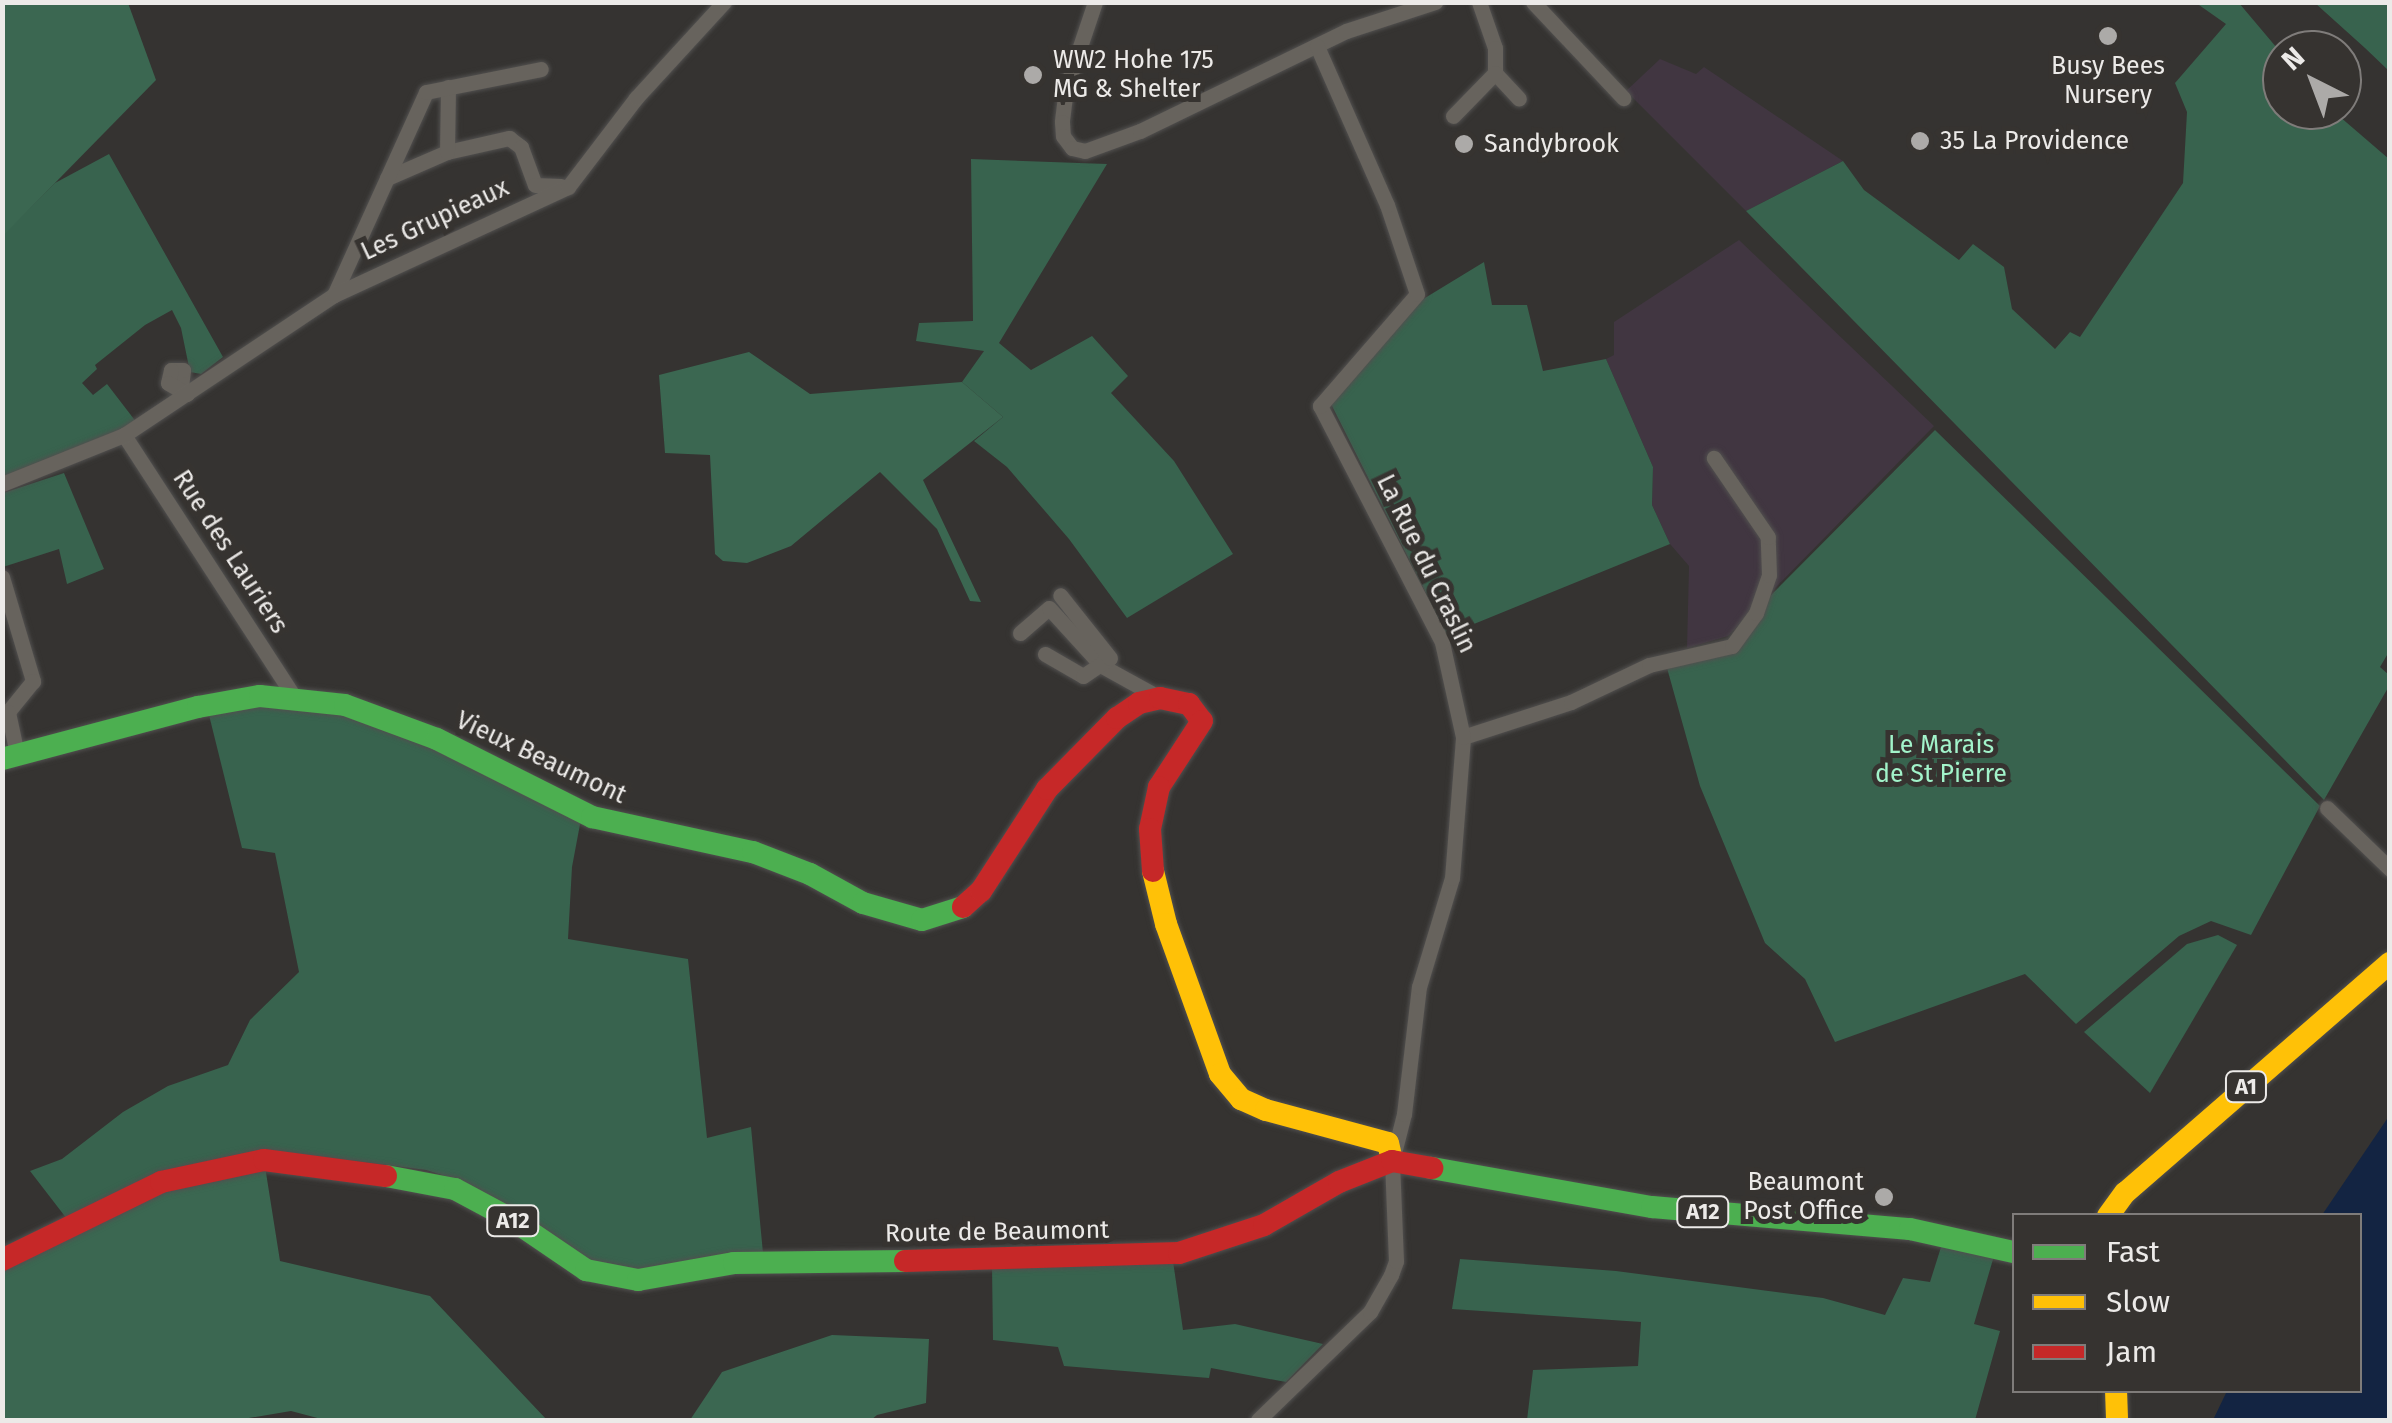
<!DOCTYPE html>
<html>
<head>
<meta charset="utf-8">
<style>
	body { margin:0 }
	#map { position:relative; width:2392px; height:1423px; overflow:hidden; background:#353331; font-family:"Fira Sans",sans-serif }
	div>[style] { position:absolute }
	.industrial>* { inset:0; background:#413641 }
	.green>* { inset:0; background:#38634e }
	.forest>* { inset:0; background:#3b6751 }
	.water>* { inset:0; background:#132442 }
	.roads { filter:drop-shadow(0 0 2px #51504f) drop-shadow(0 0 2px #51504f) }
	.street>* { height:15px; margin:-7.5px; padding:0 7.5px; transform-origin:7.5px; border-radius:7.5px; background:#67635d }
	.fast>* { height:22px; margin:-11px; padding:0 11px; transform-origin:11px; border-radius:11px; background:#4caf50 }
	.slow>* { height:22px; margin:-11px; padding:0 11px; transform-origin:11px; border-radius:11px; background:#ffc107 }
	.jam>* { height:22px; margin:-11px; padding:0 11px; transform-origin:11px; border-radius:11px; background:#c62828 }
	.dots>* { width:28px; height:28px; translate:-50% -50%; box-sizing:border-box; border:5px solid #363330; border-radius:50% }
	span { translate:-50% -50%; white-space:nowrap; text-align:center; line-height:1.15; -webkit-text-stroke:10px #363330; paint-order:stroke }
	.shield-label span { padding:2px 8px; background:#363330; border:2px solid; border-radius:8px; -webkit-text-stroke-width:0 }
	.shield-label { font-size:22px; color:#eceae8; font-weight:700 }
	.poi-label { font-size:25px; color:#eceae8 }
	.left { translate:0 -50%; text-align:left }
	.right { translate:-100% -50%; text-align:right }
	.street-label { font-size:25px; color:#eceae8 }
	.park-label { font-size:25px; color:#a2f3ca }
	.frame { position:absolute; inset:0; border:5px solid #eceae8; pointer-events:none }
	.legend { position:absolute; left:2012px; top:1213px; width:350px; height:180px; box-sizing:border-box; background:#363330; border:2px solid #7f7c7a; margin:0; padding:12px 18px; list-style:none; font-size:30px; color:#eceae8 }
	.legend li { display:flex; align-items:center; gap:20px; height:50px }
	.legend b { width:50px; border:2px solid #7f7c7a }
	.north { position:absolute; left:2262px; top:30px; width:100px; height:100px; box-sizing:border-box; background:#363330; border:2px solid #7f7c7a; border-radius:50%; rotate:318deg; font-size:28px; font-weight:700; line-height:40px; text-align:center; color:#eceae8 }
	.north::after { content:''; display:block; margin:auto; width:35px; height:45px; background:#acaaa8; clip-path:polygon(50% 0,100% 100%,50% 72%,0 100%) }
</style>
</head>
<body>
<div id="map">
	<div class="industrial">
		<div style="clip-path:polygon(1660px 59px,1696px 74px,1704px 67px,1843px 161px,1746px 211px,1626px 91px)"></div>
		<div style="clip-path:polygon(1739px 240px,1934px 426px,1728px 636px,1687px 648px,1689px 566px,1670px 544px,1652px 505px,1653px 467px,1606px 359px,1614px 355px,1614px 322px)"></div>
	</div>
	<div class="green">
		<div style="clip-path:polygon(2202px 3px,2239px 3px,2282px 54px,2282px 110px,2332px 110px,2389px 159px,2390px 650px,2380px 667px,2389px 675px,2389px 686px,2324px 800px,1746px 211px,1843px 161px,1864px 190px,1959px 260px,1973px 244px,2004px 267px,2012px 309px,2055px 349px,2070px 332px,2080px 337px,2183px 183px,2187px 112px,2175px 83px,2226px 24px,2199px 5px)"></div>
		<div style="clip-path:polygon(2315px 3px,2389px 3px,2389px 71px,2365px 48px)"></div>
		<div style="clip-path:polygon(109px 154px,223px 357px,201px 374px,190px 372px,181px 328px,172px 310px,145px 325px,95px 365px,97px 369px,82px 383px,93px 395px,107px 384px,137px 423px,3px 484px,2px 236px,55px 183px)"></div>
		<div style="clip-path:polygon(971px 159px,1107px 164px,999px 343px,1031px 370px,1092px 336px,1128px 376px,1111px 393px,1174px 461px,1233px 554px,1127px 618px,1069px 539px,1007px 467px,974px 441px,1003px 417px,962px 382px,984px 351px,916px 341px,919px 323px,973px 321px)"></div>
		<div style="clip-path:polygon(1484px 262px,1492px 305px,1527px 305px,1543px 371px,1606px 359px,1653px 467px,1652px 505px,1670px 544px,1447px 635px,1331px 404px,1420px 301px)"></div>
		<div style="clip-path:polygon(1935px 430px,2320px 806px,2251px 935px,2211px 921px,2179px 936px,2076px 1024px,2025px 974px,1835px 1042px,1805px 979px,1765px 943px,1700px 786px,1667px 668px,1738px 651px,1771px 595px)"></div>
		<div style="clip-path:polygon(64px 473px,104px 569px,67px 584px,59px 549px,3px 567px,3px 493px)"></div>
		<div style="clip-path:polygon(293px 701px,390px 728px,581px 819px,572px 867px,568px 939px,688px 959px,707px 1138px,751px 1127px,763px 1253px,641px 1272px,580px 1259px,455px 1179px,426px 1170px,284px 1152px,67px 1219px,30px 1171px,62px 1159px,123px 1112px,168px 1086px,228px 1065px,250px 1020px,299px 972px,275px 853px,242px 848px,208px 711px)"></div>
		<div style="clip-path:polygon(2218px 935px,2237px 945px,2150px 1093px,2084px 1032px,2187px 944px)"></div>
		<div style="clip-path:polygon(1942px 1244px,1994px 1256px,1974px 1324px,2000px 1331px,1975px 1420px,1527px 1420px,1533px 1370px,1638px 1366px,1641px 1322px,1452px 1309px,1460px 1259px,1616px 1271px,1823px 1298px,1885px 1315px,1903px 1278px,1930px 1282px)"></div>
		<div style="clip-path:polygon(1173px 1261px,1183px 1330px,1235px 1324px,1323px 1344px,1286px 1382px,1211px 1368px,1209px 1378px,1064px 1366px,1058px 1347px,993px 1340px,992px 1267px)"></div>
	</div>
	<div class="forest">
		<div style="clip-path:polygon(3px 2px,128px 3px,156px 80px,3px 236px)"></div>
		<div style="clip-path:polygon(749px 352px,810px 394px,962px 382px,1003px 417px,923px 480px,981px 602px,970px 601px,937px 529px,880px 472px,791px 546px,747px 563px,723px 561px,715px 554px,710px 455px,665px 453px,659px 375px)"></div>
		<div style="clip-path:polygon(264px 1160px,280px 1261px,430px 1296px,547px 1420px,325px 1420px,291px 1411px,237px 1420px,3px 1420px,3px 1260px,161px 1182px)"></div>
		<div style="clip-path:polygon(832px 1335px,929px 1339px,926px 1403px,877px 1415px,871px 1420px,690px 1420px,722px 1372px)"></div>
	</div>
	<div class="water">
		<div style="clip-path:polygon(2389px 1116px,2389px 1420px,2213px 1420px,2227px 1391px,2360px 1390px,2360px 1216px,2322px 1215px)"></div>
	</div>
	<div class="roads">
		<div class="street">
			<div style="left:1095px;top:2px;width:91px;rotate:108.6deg"></div>
			<div style="left:1066px;top:88px;width:34px;rotate:97deg"></div>
			<div style="left:1062px;top:122px;width:14px;rotate:86deg"></div>
			<div style="left:1063px;top:136px;width:15px;rotate:53deg"></div>
			<div style="left:1072px;top:148px;width:13px;rotate:13deg"></div>
			<div style="left:1085px;top:151px;width:59px;rotate:-20deg"></div>
			<div style="left:1140px;top:131px;width:229px;rotate:-25.9deg"></div>
			<div style="left:1346px;top:31px;width:94px;rotate:-18deg"></div>
			<div style="left:1479px;top:2px;width:49px;rotate:70.8deg"></div>
			<div style="left:1495px;top:48px;width:25px;rotate:90deg"></div>
			<div style="left:1495px;top:73px;width:35px;rotate:47deg"></div>
			<div style="left:1533px;top:2px;width:132px;rotate:46.8deg"></div>
			<div style="left:1453px;top:116px;width:60px;rotate:-45.7deg"></div>
			<div style="left:447px;top:152px;width:64px;rotate:-12.7deg"></div>
			<div style="left:509px;top:138px;width:15px;rotate:37deg"></div>
			<div style="left:521px;top:147px;width:40px;rotate:69.8deg"></div>
			<div style="left:535px;top:185px;width:26px;rotate:2deg"></div>
			<div style="left:387px;top:178px;width:65px;rotate:-23.4deg"></div>
			<div style="left:447px;top:152px;width:65px;rotate:-89.1deg"></div>
			<div style="left:334px;top:295px;width:223px;rotate:-65.6deg"></div>
			<div style="left:426px;top:92px;width:117px;rotate:-11.3deg"></div>
			<div style="left:181px;top:387px;width:17px;rotate:-83deg"></div>
			<div style="left:183px;top:370px;width:12px;rotate:180deg"></div>
			<div style="left:171px;top:370px;width:13px;rotate:103deg"></div>
			<div style="left:168px;top:383px;width:22px;rotate:30deg"></div>
			<div style="left:124px;top:435px;width:312px;rotate:57deg"></div>
			<div style="left:2px;top:484px;width:131px;rotate:-21.9deg"></div>
			<div style="left:124px;top:435px;width:252px;rotate:-33.7deg"></div>
			<div style="left:334px;top:295px;width:258px;rotate:-24.8deg"></div>
			<div style="left:568px;top:187px;width:112px;rotate:-52.6deg"></div>
			<div style="left:636px;top:98px;width:130px;rotate:-47.5deg"></div>
			<div style="left:2px;top:577px;width:109px;rotate:73.4deg"></div>
			<div style="left:33px;top:681px;width:40px;rotate:129deg"></div>
			<div style="left:8px;top:712px;width:43px;rotate:77.9deg"></div>
			<div style="left:1020px;top:633px;width:38px;rotate:-41deg"></div>
			<div style="left:1049px;top:608px;width:79px;rotate:47.6deg"></div>
			<div style="left:1102px;top:666px;width:66px;rotate:28.9deg"></div>
			<div style="left:1045px;top:654px;width:44px;rotate:30.1deg"></div>
			<div style="left:1083px;top:676px;width:32px;rotate:-34deg"></div>
			<div style="left:1110px;top:658px;width:80px;rotate:-128.4deg"></div>
			<div style="left:1463px;top:737px;width:114px;rotate:-18deg"></div>
			<div style="left:1571px;top:702px;width:86px;rotate:-25.4deg"></div>
			<div style="left:1649px;top:665px;width:85px;rotate:-12.9deg"></div>
			<div style="left:1732px;top:646px;width:41px;rotate:-54deg"></div>
			<div style="left:1756px;top:613px;width:40px;rotate:-71.1deg"></div>
			<div style="left:1769px;top:575px;width:38px;rotate:-92deg"></div>
			<div style="left:1768px;top:537px;width:96px;rotate:-124.4deg"></div>
			<div style="left:2327px;top:808px;width:88px;rotate:44.1deg"></div>
			<div style="left:1258px;top:1420px;width:156px;rotate:-44deg"></div>
			<div style="left:1370px;top:1312px;width:43px;rotate:-60.4deg"></div>
			<div style="left:1391px;top:1275px;width:15px;rotate:-70deg"></div>
			<div style="left:1396px;top:1261px;width:100px;rotate:-92.3deg"></div>
			<div style="left:1392px;top:1161px;width:49px;rotate:-75.7deg"></div>
			<div style="left:1404px;top:1114px;width:128px;rotate:-83.3deg"></div>
			<div style="left:1419px;top:987px;width:114px;rotate:-73.2deg"></div>
			<div style="left:1452px;top:878px;width:141px;rotate:-85.5deg"></div>
			<div style="left:1463px;top:737px;width:97px;rotate:-102.5deg"></div>
			<div style="left:1442px;top:642px;width:266px;rotate:-117.3deg"></div>
			<div style="left:1320px;top:406px;width:148px;rotate:-49.1deg"></div>
			<div style="left:1417px;top:294px;width:94px;rotate:-108.6deg"></div>
			<div style="left:1387px;top:205px;width:174px;rotate:-113.8deg"></div>
		</div>
		<div class="fast">
			<div style="left:2px;top:759px;width:203px;rotate:-14.9deg"></div>
			<div style="left:198px;top:707px;width:63px;rotate:-10.1deg"></div>
			<div style="left:260px;top:696px;width:85px;rotate:6deg"></div>
			<div style="left:345px;top:705px;width:98px;rotate:20.3deg"></div>
			<div style="left:437px;top:739px;width:174px;rotate:26.7deg"></div>
			<div style="left:592px;top:817px;width:165px;rotate:12.3deg"></div>
			<div style="left:753px;top:852px;width:61px;rotate:21.1deg"></div>
			<div style="left:810px;top:874px;width:60px;rotate:28.7deg"></div>
			<div style="left:863px;top:903px;width:61px;rotate:16.1deg"></div>
			<div style="left:922px;top:920px;width:43px;rotate:-17.6deg"></div>
			<div style="left:1432px;top:1168px;width:223px;rotate:10.1deg"></div>
			<div style="left:1652px;top:1207px;width:259px;rotate:4.9deg"></div>
			<div style="left:1910px;top:1229px;width:107px;rotate:12.5deg"></div>
			<div style="left:386px;top:1176px;width:70px;rotate:10.7deg"></div>
			<div style="left:455px;top:1189px;width:64px;rotate:28.2deg"></div>
			<div style="left:511px;top:1219px;width:91px;rotate:34.2deg"></div>
			<div style="left:586px;top:1270px;width:53px;rotate:10.9deg"></div>
			<div style="left:638px;top:1280px;width:97px;rotate:-10deg"></div>
			<div style="left:734px;top:1263px;width:171px;rotate:-0.7deg"></div>
		</div>
		<div class="slow">
			<div style="left:1153px;top:871px;width:55px;rotate:76.2deg"></div>
			<div style="left:1166px;top:924px;width:159px;rotate:70.2deg"></div>
			<div style="left:1220px;top:1074px;width:33px;rotate:50deg"></div>
			<div style="left:1241px;top:1099px;width:27px;rotate:24deg"></div>
			<div style="left:1266px;top:1110px;width:126px;rotate:15.1deg"></div>
			<div style="left:1388px;top:1143px;width:18px;rotate:77deg"></div>
			<div style="left:2108px;top:1216px;width:29px;rotate:-54deg"></div>
			<div style="left:2125px;top:1193px;width:351px;rotate:-41deg"></div>
			<div style="left:2116px;top:1390px;width:30px;rotate:88deg"></div>
		</div>
		<div class="jam">
			<div style="left:963px;top:907px;width:24px;rotate:-42deg"></div>
			<div style="left:981px;top:891px;width:121px;rotate:-57.1deg"></div>
			<div style="left:1047px;top:789px;width:100px;rotate:-45.4deg"></div>
			<div style="left:1117px;top:718px;width:27px;rotate:-34deg"></div>
			<div style="left:1139px;top:703px;width:22px;rotate:-13deg"></div>
			<div style="left:1160px;top:698px;width:30px;rotate:12deg"></div>
			<div style="left:1189px;top:704px;width:21px;rotate:53deg"></div>
			<div style="left:1202px;top:721px;width:79px;rotate:123.1deg"></div>
			<div style="left:1159px;top:787px;width:43px;rotate:102.1deg"></div>
			<div style="left:1150px;top:829px;width:42px;rotate:85.9deg"></div>
			<div style="left:2px;top:1260px;width:177px;rotate:-26.1deg"></div>
			<div style="left:161px;top:1182px;width:105px;rotate:-12.1deg"></div>
			<div style="left:264px;top:1160px;width:123px;rotate:7.5deg"></div>
			<div style="left:905px;top:1261px;width:274px;rotate:-1.7deg"></div>
			<div style="left:1179px;top:1253px;width:89px;rotate:-18.2deg"></div>
			<div style="left:1264px;top:1225px;width:86px;rotate:-29.8deg"></div>
			<div style="left:1339px;top:1182px;width:57px;rotate:-21.6deg"></div>
			<div style="left:1392px;top:1161px;width:41px;rotate:9.9deg"></div>
		</div>
	</div>
	<div class="dots">
		<div style="left:2108px;top:36px;background:#acaaa8"></div>
		<div style="left:1033px;top:75px;background:#acaaa8"></div>
		<div style="left:1920px;top:141px;background:#acaaa8"></div>
		<div style="left:1464px;top:144px;background:#acaaa8"></div>
		<div style="left:1884px;top:1197px;background:#acaaa8"></div>
	</div>
	<div class="shield-label">
		<span style="left:2246px;top:1087px">A1</span>
		<span style="left:1703px;top:1212px">A12</span>
		<span style="left:513px;top:1221px">A12</span>
	</div>
	<div class="poi-label">
		<span class="left" style="left:1053px;top:75px">WW2 Hohe 175<br>MG &amp; Shelter</span>
		<span style="left:2108px;top:81px">Busy Bees<br>Nursery</span>
		<span class="left" style="left:1940px;top:141px">35 La Providence</span>
		<span class="left" style="left:1484px;top:144px">Sandybrook</span>
		<span class="right" style="left:1864px;top:1197px">Beaumont<br>Post Office</span>
	</div>
	<div class="street-label">
		<span style="left:435px;top:220px;rotate:-25deg">Les Grupieaux</span>
		<span style="left:230px;top:552px;rotate:57deg">Rue des Lauriers</span>
		<span style="left:1426px;top:564px;rotate:64deg">La Rue du Craslin</span>
		<span style="left:541px;top:758px;rotate:25deg">Vieux Beaumont</span>
		<span style="left:997px;top:1232px;rotate:-1deg">Route de Beaumont</span>
	</div>
	<div class="park-label">
		<span style="left:1941px;top:760px">Le Marais<br>de St Pierre</span>
	</div>
	<div class="frame"></div>
	<ul class="legend">
	<li><b style="height:12px;background:#4caf50"></b>Fast</li>
	<li><b style="height:12px;background:#ffc107"></b>Slow</li>
	<li><b style="height:12px;background:#c62828"></b>Jam</li>
	</ul>
	<div class="north">N</div>
</div>
</body>
</html>
